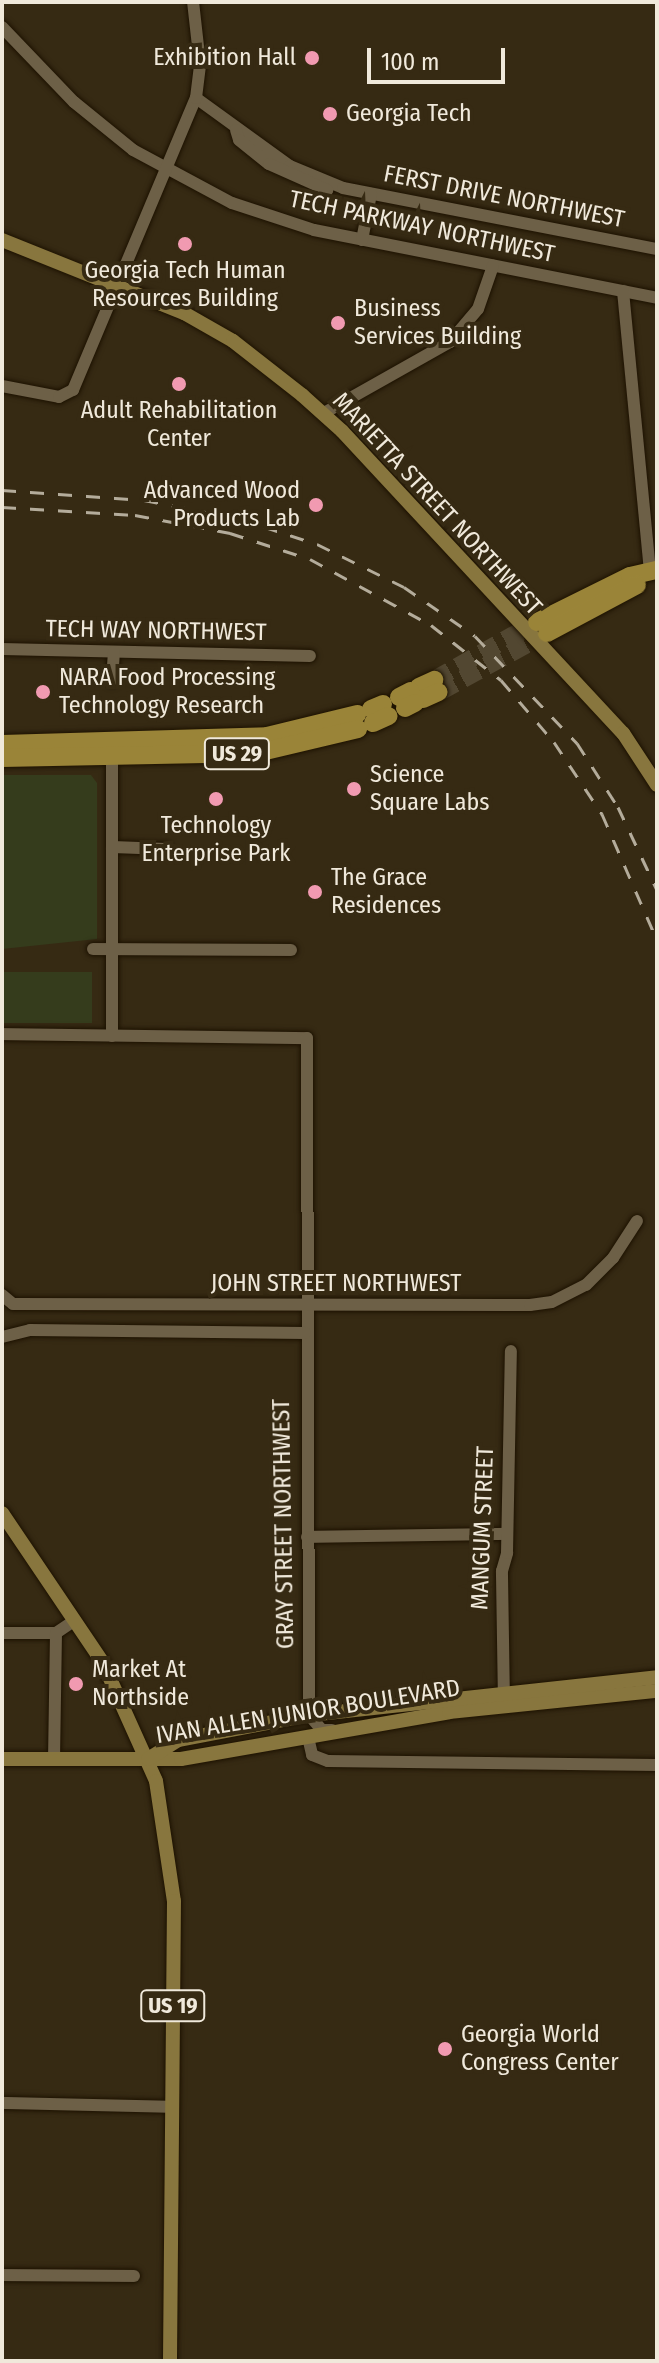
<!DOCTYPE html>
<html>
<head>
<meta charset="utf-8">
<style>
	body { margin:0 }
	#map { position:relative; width:659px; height:2363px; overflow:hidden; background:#362a13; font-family:"Fira Sans Condensed",sans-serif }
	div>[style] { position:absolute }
	.green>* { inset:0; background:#353c1c; transform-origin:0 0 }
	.highway-tunnel>* { height:18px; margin-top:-9px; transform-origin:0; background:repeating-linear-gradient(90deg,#524731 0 18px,transparent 0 27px) }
	.roads { filter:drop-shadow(0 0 2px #1d1200) drop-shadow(0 0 2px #1d1200) }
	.minor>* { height:12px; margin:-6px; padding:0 6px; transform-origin:6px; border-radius:6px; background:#6d6047 }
	.major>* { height:14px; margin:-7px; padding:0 7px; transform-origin:7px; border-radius:7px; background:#88763e }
	.highway>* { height:18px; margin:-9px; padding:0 9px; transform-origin:9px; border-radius:9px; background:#9a8438 }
	.rail>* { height:3px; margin-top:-1.5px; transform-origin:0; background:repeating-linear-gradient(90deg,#b4ac9b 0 14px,transparent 0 28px) }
	.dots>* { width:22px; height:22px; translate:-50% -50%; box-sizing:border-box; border:4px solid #362a13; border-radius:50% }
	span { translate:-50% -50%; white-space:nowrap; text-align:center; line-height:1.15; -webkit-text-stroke:8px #362a13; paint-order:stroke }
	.shield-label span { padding:2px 6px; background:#362a13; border:2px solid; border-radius:6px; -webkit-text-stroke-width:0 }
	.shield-label { font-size:22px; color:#f0e9db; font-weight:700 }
	.poi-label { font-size:24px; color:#f0e9db }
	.right { translate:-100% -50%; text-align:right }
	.left { translate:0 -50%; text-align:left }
	.street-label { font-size:24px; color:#f0e9db }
	.frame { position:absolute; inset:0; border:4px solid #f0e9db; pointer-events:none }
	.scale { position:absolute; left:367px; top:48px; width:138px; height:36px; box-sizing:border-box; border:4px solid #f0e9db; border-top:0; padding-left:10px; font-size:24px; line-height:28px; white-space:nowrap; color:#f0e9db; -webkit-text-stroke:6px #362a13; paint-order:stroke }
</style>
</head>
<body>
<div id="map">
	<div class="green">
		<div style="clip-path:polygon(2px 775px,91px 775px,97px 783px,97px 939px,2px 949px)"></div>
		<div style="left:2px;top:972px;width:90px;height:51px"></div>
	</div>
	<div class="highway-tunnel">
		<div style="left:434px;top:680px;width:118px;rotate:-29.4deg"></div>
		<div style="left:439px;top:692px;width:123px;rotate:-28.6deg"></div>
	</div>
	<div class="roads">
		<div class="minor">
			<div style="left:2px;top:27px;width:104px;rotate:46.2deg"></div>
			<div style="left:74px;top:102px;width:76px;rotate:39.1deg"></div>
			<div style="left:133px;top:150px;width:112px;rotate:28.2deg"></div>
			<div style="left:232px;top:203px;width:86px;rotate:18.2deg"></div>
			<div style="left:314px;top:230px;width:350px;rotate:11.2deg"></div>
			<div style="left:196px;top:98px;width:116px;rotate:35.9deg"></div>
			<div style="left:290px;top:166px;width:57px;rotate:22.5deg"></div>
			<div style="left:343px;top:188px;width:320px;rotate:11deg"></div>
			<div style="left:236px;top:130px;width:10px;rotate:73deg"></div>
			<div style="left:239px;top:140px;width:38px;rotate:39deg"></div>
			<div style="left:269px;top:164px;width:64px;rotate:24.1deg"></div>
			<div style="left:362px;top:240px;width:47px;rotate:-78.9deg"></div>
			<div style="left:623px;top:291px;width:282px;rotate:84.5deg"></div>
			<div style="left:2px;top:386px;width:58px;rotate:10.9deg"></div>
			<div style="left:59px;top:397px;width:16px;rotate:-27deg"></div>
			<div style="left:73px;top:390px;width:317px;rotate:-67.2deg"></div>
			<div style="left:196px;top:98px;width:34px;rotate:-83deg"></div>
			<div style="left:200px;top:64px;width:62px;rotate:-96.4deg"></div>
			<div style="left:324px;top:413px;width:145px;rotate:-29.4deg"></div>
			<div style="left:450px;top:342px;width:43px;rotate:-49.7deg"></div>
			<div style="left:478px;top:309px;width:46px;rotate:-70.8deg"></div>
			<div style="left:2px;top:649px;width:308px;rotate:1.3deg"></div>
			<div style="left:112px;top:680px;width:28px;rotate:-86deg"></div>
			<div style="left:112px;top:847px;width:55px;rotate:2.1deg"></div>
			<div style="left:93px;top:949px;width:198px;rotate:0.3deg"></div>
			<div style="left:2px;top:1034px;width:305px;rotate:0.8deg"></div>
			<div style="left:307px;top:1038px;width:677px;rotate:89.83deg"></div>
			<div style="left:309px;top:1715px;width:20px;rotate:49deg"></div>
			<div style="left:322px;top:1730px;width:10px"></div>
			<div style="left:112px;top:1036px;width:285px;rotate:-90deg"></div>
			<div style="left:2px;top:1295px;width:14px;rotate:39deg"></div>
			<div style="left:13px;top:1304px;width:517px;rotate:0.11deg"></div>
			<div style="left:530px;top:1305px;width:22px;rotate:-8deg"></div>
			<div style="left:552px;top:1302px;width:38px;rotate:-27deg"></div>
			<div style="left:586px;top:1285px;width:38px;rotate:-45deg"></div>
			<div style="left:613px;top:1258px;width:44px;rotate:-57deg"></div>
			<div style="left:2px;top:1337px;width:29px;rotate:-14deg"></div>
			<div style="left:30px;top:1330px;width:275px;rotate:0.6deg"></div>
			<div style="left:307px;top:1537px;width:200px;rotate:-0.9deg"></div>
			<div style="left:2px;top:1633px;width:54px"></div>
			<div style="left:56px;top:1633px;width:23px;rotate:-34deg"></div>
			<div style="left:504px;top:1703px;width:132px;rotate:-90.9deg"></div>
			<div style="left:502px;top:1571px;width:19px;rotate:-74deg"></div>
			<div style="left:507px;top:1553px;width:202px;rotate:-88.9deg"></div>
			<div style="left:308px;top:1737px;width:18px;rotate:77deg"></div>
			<div style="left:312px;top:1755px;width:17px;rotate:21deg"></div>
			<div style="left:328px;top:1761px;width:329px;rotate:0.7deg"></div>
			<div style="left:54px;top:1760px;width:127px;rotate:-89.1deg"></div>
			<div style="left:2px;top:2103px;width:171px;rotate:1.3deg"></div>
			<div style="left:2px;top:2275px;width:132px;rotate:0.4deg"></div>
		</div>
		<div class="major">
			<div style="left:2px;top:240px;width:196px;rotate:21.9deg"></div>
			<div style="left:184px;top:313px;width:56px;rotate:29.7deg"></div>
			<div style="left:233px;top:341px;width:88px;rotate:38deg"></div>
			<div style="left:302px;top:395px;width:54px;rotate:42deg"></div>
			<div style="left:342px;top:431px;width:413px;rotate:47.1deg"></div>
			<div style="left:623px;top:733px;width:62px;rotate:56.8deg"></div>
			<div style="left:2px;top:1513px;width:181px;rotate:56deg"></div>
			<div style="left:103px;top:1663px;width:129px;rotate:65.8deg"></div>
			<div style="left:156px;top:1781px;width:121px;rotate:81.5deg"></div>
			<div style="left:174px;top:1901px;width:460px;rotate:90.5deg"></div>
			<div style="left:2px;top:1759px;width:179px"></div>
			<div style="left:181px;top:1759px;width:272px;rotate:-9.9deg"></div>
			<div style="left:449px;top:1712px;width:209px;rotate:-5.8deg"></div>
			<div style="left:148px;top:1759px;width:36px;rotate:-32deg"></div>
			<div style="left:178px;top:1740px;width:133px;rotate:-10.8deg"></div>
			<div style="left:309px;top:1715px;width:350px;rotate:-6.2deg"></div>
		</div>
		<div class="highway">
			<div style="left:537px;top:622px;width:104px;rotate:-26.3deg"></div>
			<div style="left:630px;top:576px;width:28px;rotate:-13deg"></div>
			<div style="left:547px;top:633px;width:102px;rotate:-28.1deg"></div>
			<div style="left:419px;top:687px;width:17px;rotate:-25deg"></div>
			<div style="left:399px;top:697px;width:13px;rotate:-27deg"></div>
			<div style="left:423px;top:699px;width:17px;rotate:-24deg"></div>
			<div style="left:405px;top:708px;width:11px;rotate:-27deg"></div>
			<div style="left:371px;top:709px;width:13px;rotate:-23deg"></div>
			<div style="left:373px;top:723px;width:17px;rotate:-24deg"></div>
			<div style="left:2px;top:744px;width:265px;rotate:-1.7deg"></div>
			<div style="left:267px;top:736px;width:93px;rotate:-13.7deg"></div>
			<div style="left:2px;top:758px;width:255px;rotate:-1.1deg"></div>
			<div style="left:257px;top:753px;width:104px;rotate:-13.4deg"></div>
		</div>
	</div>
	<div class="rail">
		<div style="left:2px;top:490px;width:142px;rotate:4deg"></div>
		<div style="left:144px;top:500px;width:95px;rotate:11deg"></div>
		<div style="left:237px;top:518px;width:84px;rotate:18deg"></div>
		<div style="left:317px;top:544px;width:97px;rotate:26.3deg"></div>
		<div style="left:404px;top:587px;width:86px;rotate:34.6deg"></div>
		<div style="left:475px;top:636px;width:148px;rotate:46.4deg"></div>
		<div style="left:577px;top:743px;width:76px;rotate:57.4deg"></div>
		<div style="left:618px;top:807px;width:92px;rotate:64.8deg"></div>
		<div style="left:2px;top:507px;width:133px;rotate:3.4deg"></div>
		<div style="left:135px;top:515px;width:97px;rotate:10.7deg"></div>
		<div style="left:230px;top:533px;width:84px;rotate:18deg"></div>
		<div style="left:310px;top:559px;width:138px;rotate:28.6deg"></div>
		<div style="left:431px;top:625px;width:89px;rotate:38.2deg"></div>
		<div style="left:501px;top:680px;width:82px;rotate:49.5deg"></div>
		<div style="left:554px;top:742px;width:87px;rotate:56.3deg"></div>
		<div style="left:602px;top:814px;width:137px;rotate:66.4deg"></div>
	</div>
	<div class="dots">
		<div style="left:312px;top:58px;background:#f19ab1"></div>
		<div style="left:330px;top:114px;background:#f19ab1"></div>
		<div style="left:185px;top:244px;background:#f19ab1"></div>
		<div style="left:338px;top:323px;background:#f19ab1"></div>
		<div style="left:179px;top:384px;background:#f19ab1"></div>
		<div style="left:316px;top:505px;background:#f19ab1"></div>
		<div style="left:43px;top:692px;background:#f19ab1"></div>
		<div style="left:354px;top:789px;background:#f19ab1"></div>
		<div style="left:216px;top:799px;background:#f19ab1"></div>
		<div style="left:315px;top:892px;background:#f19ab1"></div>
		<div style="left:76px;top:1684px;background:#f19ab1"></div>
		<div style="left:445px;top:2049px;background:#f19ab1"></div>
	</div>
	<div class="shield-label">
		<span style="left:237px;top:754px">US 29</span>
		<span style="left:173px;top:2006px">US 19</span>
	</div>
	<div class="poi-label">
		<span class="right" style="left:296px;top:58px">Exhibition Hall</span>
		<span class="left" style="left:346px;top:114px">Georgia Tech</span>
		<span style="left:185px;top:285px">Georgia Tech Human<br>Resources Building</span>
		<span class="left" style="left:354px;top:323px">Business<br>Services Building</span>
		<span style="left:179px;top:425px">Adult Rehabilitation<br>Center</span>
		<span class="right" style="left:300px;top:505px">Advanced Wood<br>Products Lab</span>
		<span class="left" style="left:59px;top:692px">NARA Food Processing<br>Technology Research</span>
		<span class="left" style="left:370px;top:789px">Science<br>Square Labs</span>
		<span style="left:216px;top:840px">Technology<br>Enterprise Park</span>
		<span class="left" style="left:331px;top:892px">The Grace<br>Residences</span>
		<span class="left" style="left:92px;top:1684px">Market At<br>Northside</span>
		<span class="left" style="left:461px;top:2049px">Georgia World<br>Congress Center</span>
	</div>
	<div class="street-label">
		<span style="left:504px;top:197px;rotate:11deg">FERST DRIVE NORTHWEST</span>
		<span style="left:422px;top:227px;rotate:12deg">TECH PARKWAY NORTHWEST</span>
		<span style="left:437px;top:504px;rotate:47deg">MARIETTA STREET NORTHWEST</span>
		<span style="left:156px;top:631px;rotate:1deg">TECH WAY NORTHWEST</span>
		<span style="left:336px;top:1284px">JOHN STREET NORTHWEST</span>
		<span style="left:284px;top:1524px;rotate:-91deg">GRAY STREET NORTHWEST</span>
		<span style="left:483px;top:1528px;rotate:-88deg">MANGUM STREET</span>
		<span style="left:308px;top:1712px;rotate:-9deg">IVAN ALLEN JUNIOR BOULEVARD</span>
	</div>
	<div class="frame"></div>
	<div class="scale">100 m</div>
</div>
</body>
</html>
